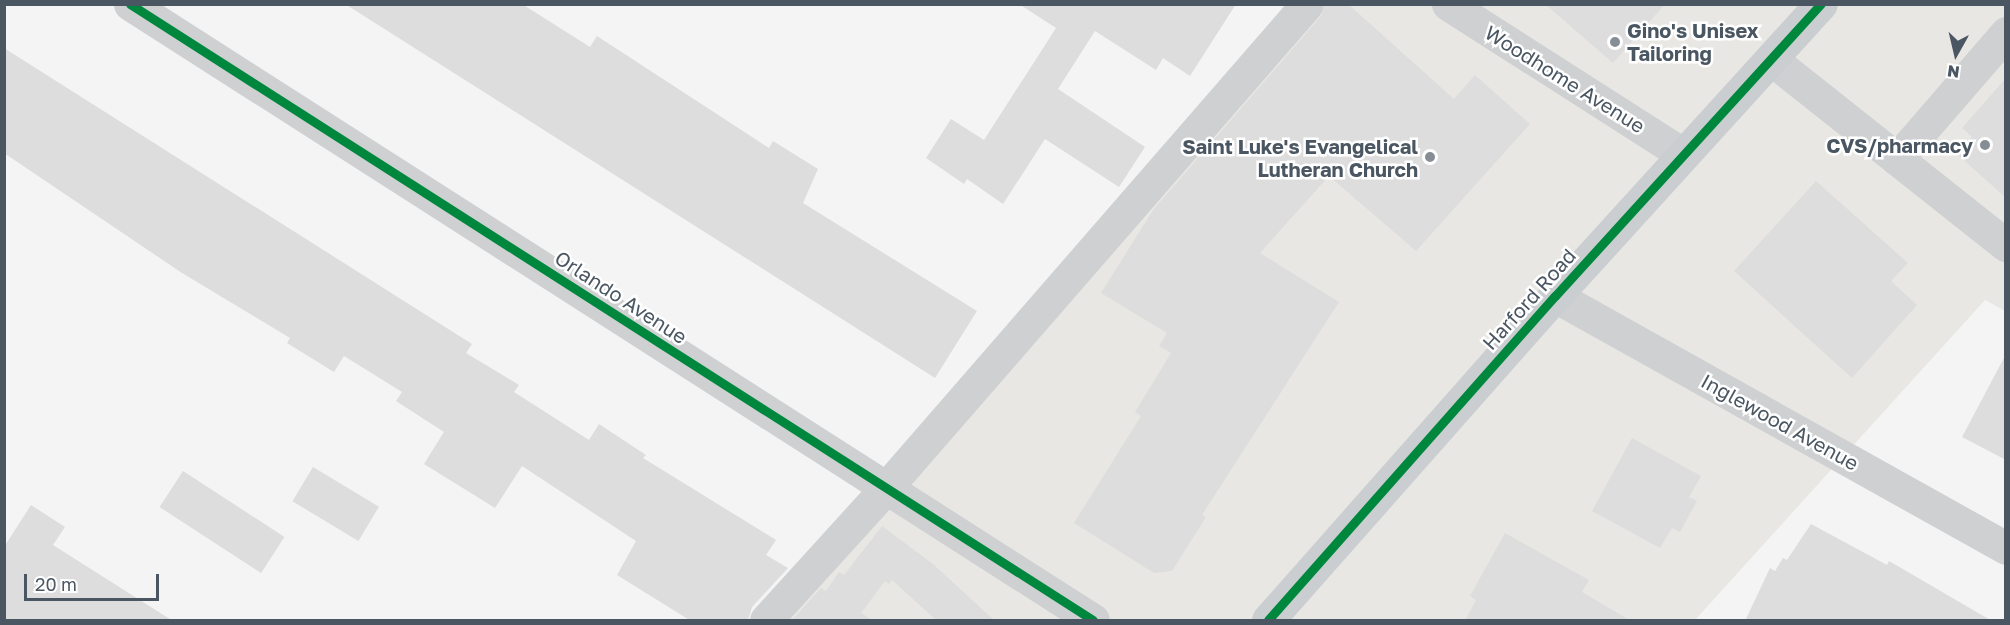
<!DOCTYPE html>
<html>
<head>
<meta charset="utf-8">
<style>
	body { margin:0 }
	#map { position:relative; width:2010px; height:625px; overflow:hidden; background:#f4f4f4; font-family:"Golos Text",sans-serif }
	div>[style] { position:absolute }
	.commercial>* { inset:0; background:#e8e7e3 }
	.building>* { inset:0; background:#ddddde; transform-origin:0 0 }
	.minor>* { height:33px; margin:-16.5px; padding:0 16.5px; transform-origin:16.5px; border-radius:16.5px; background:#ced0d2 }
	.major>* { height:33px; margin:-16.5px; padding:0 16.5px; transform-origin:16.5px; border-radius:16.5px; background:#caced1 }
	.cycleway>* { height:9px; margin:-4.5px; padding:0 4.5px; transform-origin:4.5px; border-radius:4.5px; background:#00873e }
	.dots>* { width:16px; height:16px; translate:-50% -50%; box-sizing:border-box; border:3px solid #fff; border-radius:50% }
	span { translate:-50% -50%; white-space:nowrap; text-align:center; line-height:1.15; -webkit-text-stroke:5px #fff; paint-order:stroke }
	.poi-label { font-size:20px; color:#4a5661; font-weight:700 }
	.left { translate:0 -50%; text-align:left }
	.right { translate:-100% -50%; text-align:right }
	.street-label { font-size:20px; color:#4a5661 }
	.frame { position:absolute; inset:0; border:6px solid #4a5661; pointer-events:none }
	.north { position:absolute; left:1926px; top:24px; width:60px; height:60px; -webkit-text-stroke:4px #fff; paint-order:stroke; rotate:188deg; font-size:16px; font-weight:700; line-height:24px; text-align:center; color:#4a5661 }
	.north::after { content:''; display:block; margin:auto; width:21px; height:27px; background:#4a5661; clip-path:polygon(50% 0,100% 100%,50% 72%,0 100%) }
	.scale { position:absolute; left:24px; top:574px; width:135px; height:27px; box-sizing:border-box; border:3px solid #4a5661; border-top:0; padding-left:8px; font-size:18px; line-height:21px; white-space:nowrap; color:#4a5661; -webkit-text-stroke:4px #fff; paint-order:stroke }
</style>
</head>
<body>
<div id="map">
	<div class="commercial">
		<div style="clip-path:polygon(1307px 5px,2005px 5px,2005px 311px,1985px 300px,1695px 620px,750px 620px)"></div>
	</div>
	<div class="building">
		<div style="clip-path:polygon(345px 4px,522px 4px,590px 47px,597px 36px,769px 148px,773px 141px,818px 169px,803px 203px,977px 311px,935px 378px)"></div>
		<div style="clip-path:polygon(1019px 4px,1236px 4px,1190px 76px,1163px 58px,1156px 70px,1095px 31px,1058px 89px,1145px 147px,1119px 187px,1045px 139px,1003px 204px,967px 179px,964px 184px,926px 158px,951px 119px,984px 140px,1056px 28px)"></div>
		<div style="clip-path:polygon(1325px 4px,1348px 4px,1454px 99px,1475px 75px,1530px 124px,1416px 251px,1329px 176px,1260px 253px,1339px 302px,1202px 515px,1206px 517px,1172px 571px,1154px 573px,1074px 523px,1141px 416px,1135px 412px,1171px 353px,1159px 346px,1167px 333px,1101px 293px,1153px 210px,1321px 16px)"></div>
		<div style="clip-path:polygon(1545px 4px,1665px 4px,1613px 63px)"></div>
		<div style="clip-path:polygon(4px 48px,472px 344px,466px 353px,519px 385px,514px 392px,589px 440px,599px 424px,646px 455px,643px 458px,776px 540px,766px 555px,788px 568px,752px 607px,748px 621px,691px 621px,617px 575px,636px 541px,522px 466px,495px 508px,424px 464px,444px 432px,396px 401px,402px 392px,344px 356px,334px 372px,287px 343px,290px 338px,182px 273px,4px 153px)"></div>
		<div style="clip-path:polygon(2006px 78px,2006px 198px,1957px 154px,1972px 137px,1962px 128px)"></div>
		<div style="clip-path:polygon(1816px 181px,1908px 263px,1891px 281px,1917px 305px,1852px 378px,1734px 271px)"></div>
		<div style="clip-path:polygon(2006px 354px,2006px 460px,1962px 437px)"></div>
		<div style="clip-path:polygon(1632px 438px,1701px 476px,1689px 497px,1697px 501px,1680px 532px,1672px 528px,1660px 548px,1592px 511px)"></div>
		<div style="left:313px;top:467px;width:77px;height:40px;rotate:31deg"></div>
		<div style="left:183px;top:471px;width:121px;height:43px;rotate:33deg"></div>
		<div style="clip-path:polygon(31px 505px,65px 527px,53px 545px,173px 621px,4px 621px,4px 547px)"></div>
		<div style="clip-path:polygon(1811px 524px,1887px 565px,1889px 561px,1992px 621px,1745px 621px,1770px 568px,1775px 571px,1783px 558px,1787px 560px)"></div>
		<div style="clip-path:polygon(882px 526px,933px 564px,995px 621px,937px 621px,892px 580px,889px 584px,885px 581px,861px 613px,874px 621px,791px 621px,821px 588px,826px 591px,839px 572px,844px 575px)"></div>
		<div style="clip-path:polygon(1505px 533px,1589px 580px,1582px 592px,1631px 621px,1465px 621px,1476px 600px,1470px 596px)"></div>
	</div>
	<div class="minor">
		<div style="left:130px;top:4px;width:1143px;rotate:32.61deg"></div>
		<div style="left:1448px;top:4px;width:279px;rotate:32.6deg"></div>
		<div style="left:1771px;top:59px;width:300px;rotate:38.4deg"></div>
		<div style="left:1897px;top:159px;width:167px;rotate:-49.1deg"></div>
		<div style="left:1555px;top:296px;width:517px;rotate:29.19deg"></div>
		<div style="left:766px;top:620px;width:178px;rotate:-47.7deg"></div>
		<div style="left:886px;top:488px;width:641px;rotate:-48.98deg"></div>
	</div>
	<div class="major">
		<div style="left:1268px;top:620px;width:433px;rotate:-48.5deg"></div>
		<div style="left:1555px;top:296px;width:395px;rotate:-47.7deg"></div>
	</div>
	<div class="cycleway">
		<div style="left:130px;top:4px;width:1143px;rotate:32.61deg"></div>
		<div style="left:1268px;top:620px;width:433px;rotate:-48.5deg"></div>
		<div style="left:1555px;top:296px;width:395px;rotate:-47.7deg"></div>
	</div>
	<div class="dots">
		<div style="left:1615px;top:42px;background:#868d94"></div>
		<div style="left:1985px;top:145px;background:#868d94"></div>
		<div style="left:1430px;top:157px;background:#868d94"></div>
	</div>
	<div class="poi-label">
		<span class="left" style="left:1627px;top:42px">Gino's Unisex<br>Tailoring</span>
		<span class="right" style="left:1973px;top:145px">CVS/pharmacy</span>
		<span class="right" style="left:1418px;top:158px">Saint Luke's Evangelical<br>Lutheran Church</span>
	</div>
	<div class="street-label">
		<span style="left:1565px;top:79px;rotate:32deg">Woodhome Avenue</span>
		<span style="left:621px;top:297px;rotate:33deg">Orlando Avenue</span>
		<span style="left:1529px;top:299px;rotate:-48deg">Harford Road</span>
		<span style="left:1780px;top:422px;rotate:29deg">Inglewood Avenue</span>
	</div>
	<div class="frame"></div>
	<div class="north">N</div>
	<div class="scale">20 m</div>
</div>
</body>
</html>
